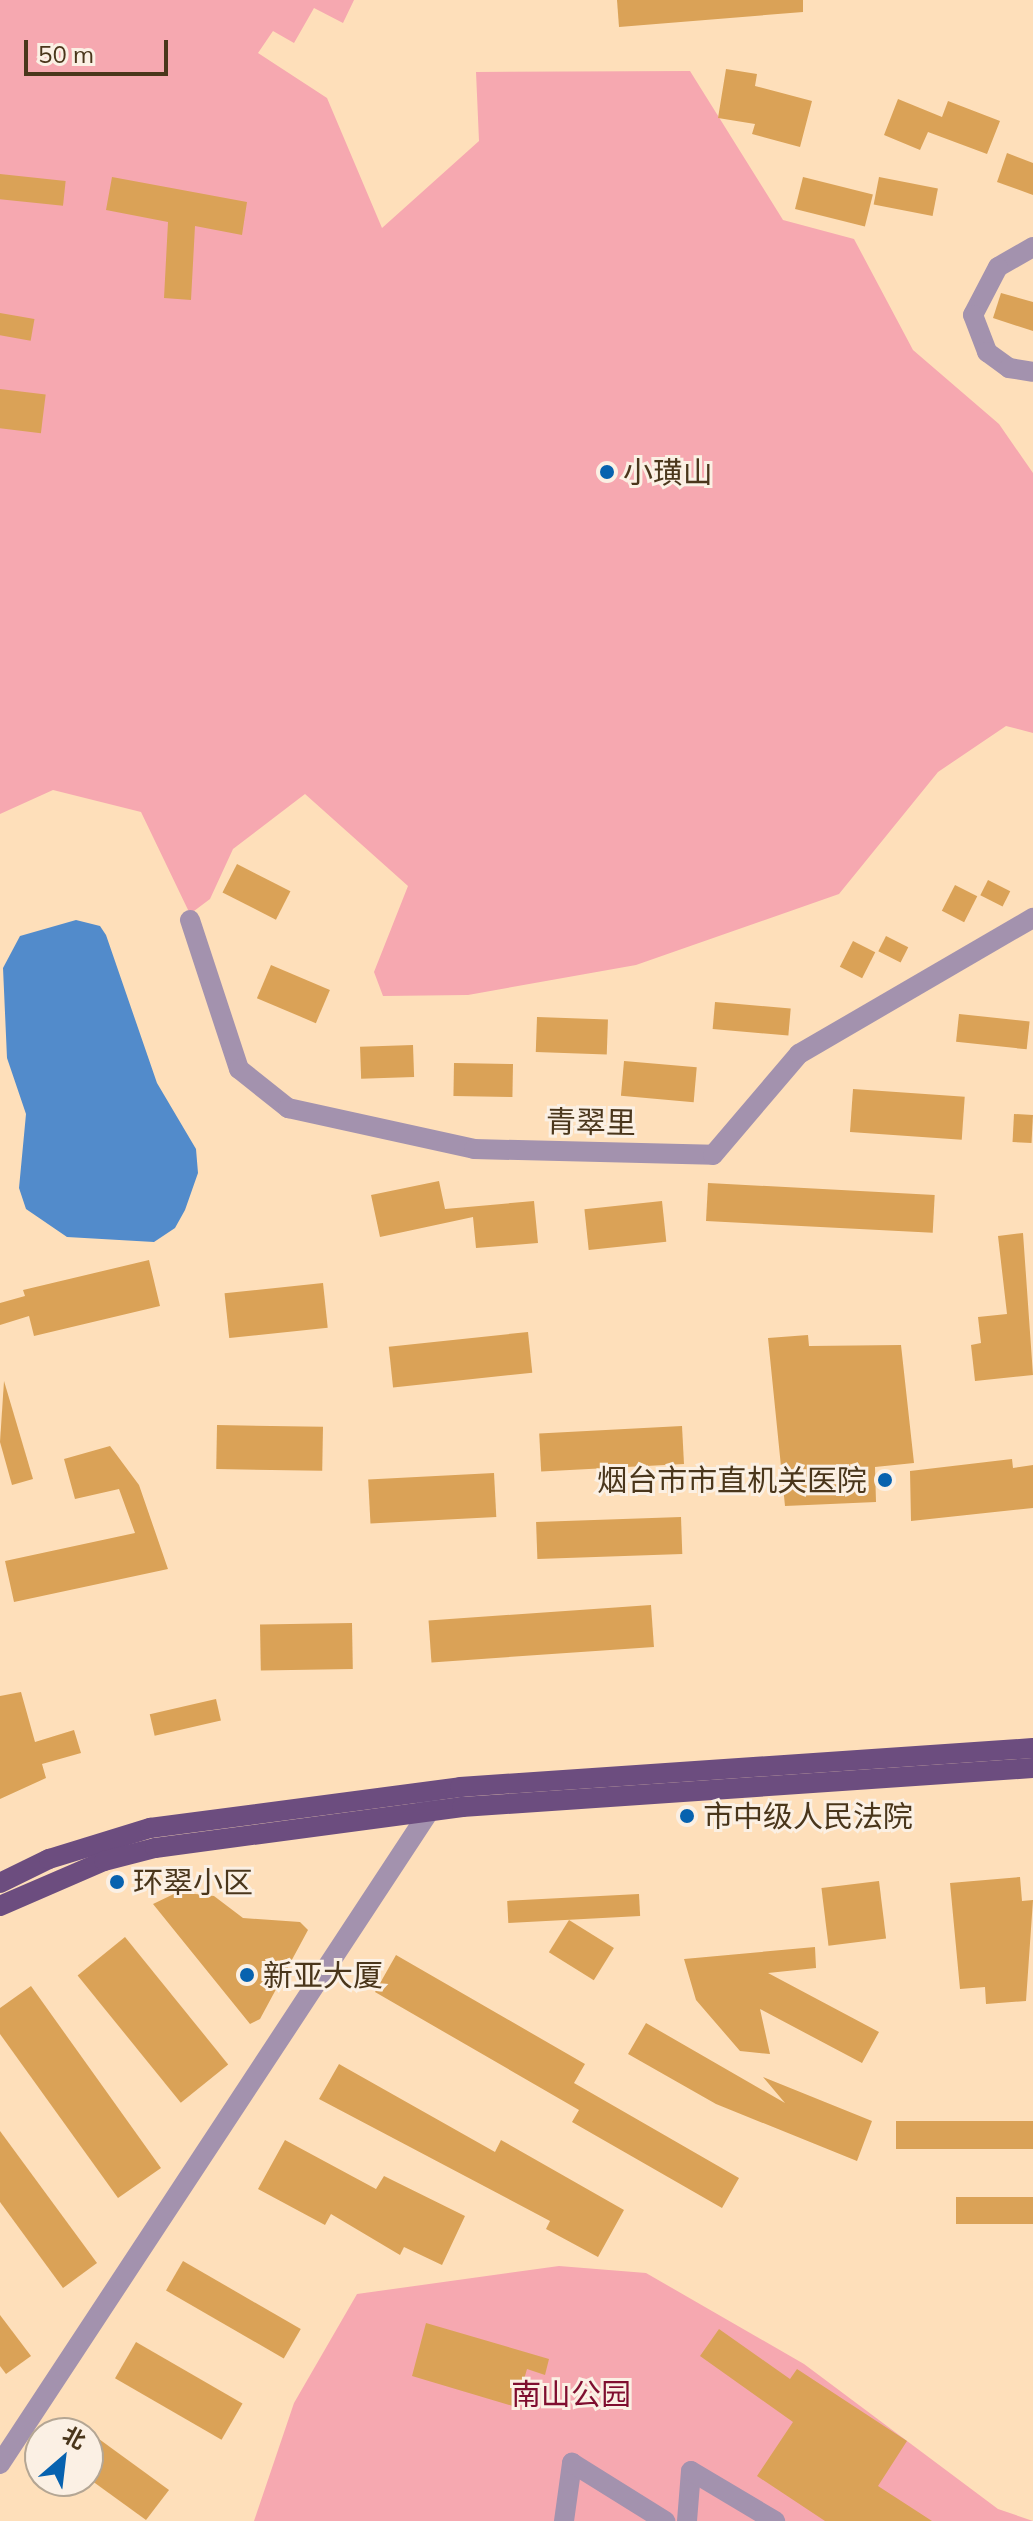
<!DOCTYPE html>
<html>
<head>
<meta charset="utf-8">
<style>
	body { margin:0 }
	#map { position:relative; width:1033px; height:2521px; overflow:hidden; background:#fedfba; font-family:Mulish,"Noto Sans SC",sans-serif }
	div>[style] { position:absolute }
	.green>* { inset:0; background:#f6a8b0 }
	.water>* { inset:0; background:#528bcb }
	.building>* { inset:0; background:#daa257; transform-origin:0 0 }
	.minor>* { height:20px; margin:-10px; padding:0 10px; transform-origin:10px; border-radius:10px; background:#a392ae }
	.major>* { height:20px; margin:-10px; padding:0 10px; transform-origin:10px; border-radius:10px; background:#6c4d7f }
	.dots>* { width:22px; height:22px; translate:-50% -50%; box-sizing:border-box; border:4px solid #fbf0e4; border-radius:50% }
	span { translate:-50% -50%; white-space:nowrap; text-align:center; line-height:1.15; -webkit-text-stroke:6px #fbf0e4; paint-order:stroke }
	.poi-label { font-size:30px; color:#4a361b }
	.left { translate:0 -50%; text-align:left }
	.right { translate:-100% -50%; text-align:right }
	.street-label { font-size:30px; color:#4a361b }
	.park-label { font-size:30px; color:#7f0e2f }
	.north { position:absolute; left:24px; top:2417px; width:80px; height:80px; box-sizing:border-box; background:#fbf0e4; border:2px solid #b4a694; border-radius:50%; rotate:28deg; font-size:22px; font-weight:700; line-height:32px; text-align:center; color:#4a361b }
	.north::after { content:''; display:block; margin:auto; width:28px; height:36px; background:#0762af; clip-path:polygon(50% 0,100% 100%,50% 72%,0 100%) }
	.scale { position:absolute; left:24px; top:40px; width:144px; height:36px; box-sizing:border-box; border:4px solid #4a361b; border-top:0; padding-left:10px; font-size:24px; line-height:28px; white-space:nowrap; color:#4a361b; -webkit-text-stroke:6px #fbf0e4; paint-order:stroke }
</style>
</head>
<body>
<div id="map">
	<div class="green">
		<div style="clip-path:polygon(0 0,354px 0,343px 23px,314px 8px,294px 43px,273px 31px,258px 53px,327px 98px,382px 228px,479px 141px,476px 72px,690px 71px,783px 220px,854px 239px,913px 350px,999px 424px,1033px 473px,1033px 733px,1006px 726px,938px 772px,839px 894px,636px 965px,468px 995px,383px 996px,374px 972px,408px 886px,305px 794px,233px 849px,210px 899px,190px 914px,141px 812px,53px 790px,0 814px)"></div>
		<div style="clip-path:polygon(559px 2266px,646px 2273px,804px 2364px,998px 2509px,1033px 2521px,254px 2521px,294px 2403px,357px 2294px)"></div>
	</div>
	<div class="water">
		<div style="clip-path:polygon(76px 920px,100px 926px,106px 935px,157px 1083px,196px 1149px,198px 1173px,185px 1210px,175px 1228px,154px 1242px,67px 1237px,26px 1209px,19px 1188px,26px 1114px,7px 1058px,3px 968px,20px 936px)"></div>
	</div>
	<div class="building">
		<div style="clip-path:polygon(617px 0,803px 0,803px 12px,619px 27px)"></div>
		<div style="clip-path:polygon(726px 69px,757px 74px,755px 86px,812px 101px,800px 147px,752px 134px,755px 124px,718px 118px)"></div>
		<div style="clip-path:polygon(898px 99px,942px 117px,948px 101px,1000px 121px,987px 154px,928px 132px,920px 150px,884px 135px)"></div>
		<div style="clip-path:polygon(1007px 153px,1033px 163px,1033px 195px,997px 182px)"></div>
		<div style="left:0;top:174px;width:66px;height:25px;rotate:6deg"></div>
		<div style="clip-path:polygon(112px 177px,247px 202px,242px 235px,195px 226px,191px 300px,164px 298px,168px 222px,106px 210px)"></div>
		<div style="left:803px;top:177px;width:72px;height:33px;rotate:14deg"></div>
		<div style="left:879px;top:177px;width:60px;height:28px;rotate:11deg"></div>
		<div style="clip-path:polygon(1001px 293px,1033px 302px,1033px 331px,993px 318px)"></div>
		<div style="left:0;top:313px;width:35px;height:22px;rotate:10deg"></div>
		<div style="left:0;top:389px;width:46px;height:39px;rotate:7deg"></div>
		<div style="left:237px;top:864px;width:60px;height:32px;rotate:27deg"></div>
		<div style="left:988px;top:880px;width:25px;height:17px;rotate:27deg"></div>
		<div style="left:955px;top:885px;width:25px;height:29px;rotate:27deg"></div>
		<div style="left:886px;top:936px;width:25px;height:17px;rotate:27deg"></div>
		<div style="left:853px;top:941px;width:25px;height:29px;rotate:27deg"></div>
		<div style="left:271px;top:965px;width:64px;height:36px;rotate:23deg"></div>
		<div style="left:715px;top:1002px;width:76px;height:27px;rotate:5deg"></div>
		<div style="left:959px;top:1014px;width:71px;height:28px;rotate:6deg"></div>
		<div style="left:537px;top:1017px;width:71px;height:35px;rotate:2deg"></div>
		<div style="left:413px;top:1045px;width:32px;height:53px;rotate:88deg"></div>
		<div style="left:624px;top:1061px;width:73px;height:35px;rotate:5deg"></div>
		<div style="left:454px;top:1063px;width:59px;height:33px;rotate:1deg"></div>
		<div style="left:853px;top:1089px;width:112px;height:43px;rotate:4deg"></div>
		<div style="left:1014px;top:1114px;width:19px;height:28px;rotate:3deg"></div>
		<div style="clip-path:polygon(439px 1181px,445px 1209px,534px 1201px,538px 1243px,476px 1248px,473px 1217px,380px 1237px,371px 1195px)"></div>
		<div style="left:708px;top:1183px;width:227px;height:38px;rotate:3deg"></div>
		<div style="left:662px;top:1201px;width:41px;height:78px;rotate:84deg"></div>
		<div style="clip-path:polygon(1023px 1233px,1033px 1375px,975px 1381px,971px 1345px,981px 1343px,978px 1317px,1007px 1314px,998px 1236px)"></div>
		<div style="clip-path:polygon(149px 1260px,160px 1306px,34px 1336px,29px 1316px,0 1325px,0 1303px,25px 1296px,23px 1290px)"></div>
		<div style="left:323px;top:1283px;width:45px;height:99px;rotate:84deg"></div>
		<div style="left:528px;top:1332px;width:41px;height:140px;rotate:84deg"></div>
		<div style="clip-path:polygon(808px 1335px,809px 1346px,901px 1345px,914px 1463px,875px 1467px,876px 1502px,785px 1506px,768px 1338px)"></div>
		<div style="clip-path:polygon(4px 1381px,33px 1479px,12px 1485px,0 1442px)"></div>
		<div style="left:217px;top:1425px;width:106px;height:44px;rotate:1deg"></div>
		<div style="left:682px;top:1426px;width:38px;height:143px;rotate:87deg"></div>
		<div style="clip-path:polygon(110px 1446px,139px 1485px,168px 1569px,14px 1602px,5px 1561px,135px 1533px,119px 1489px,75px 1499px,64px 1459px)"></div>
		<div style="clip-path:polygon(1012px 1459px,1013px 1468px,1033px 1465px,1033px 1508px,911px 1521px,910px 1471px)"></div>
		<div style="left:494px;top:1473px;width:44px;height:126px;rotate:87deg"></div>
		<div style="left:681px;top:1517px;width:37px;height:145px;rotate:88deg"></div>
		<div style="left:651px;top:1605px;width:42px;height:223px;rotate:86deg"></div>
		<div style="left:352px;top:1623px;width:46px;height:92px;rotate:89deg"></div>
		<div style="clip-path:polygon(21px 1692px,35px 1742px,74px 1730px,81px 1753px,42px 1764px,46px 1778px,0 1799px,0 1696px)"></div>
		<div style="left:216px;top:1699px;width:22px;height:68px;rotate:77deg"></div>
		<div style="clip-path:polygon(1020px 1877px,1022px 1901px,1033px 1900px,1026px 2001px,986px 2004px,985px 1987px,960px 1989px,950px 1883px)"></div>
		<div style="left:879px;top:1881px;width:58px;height:58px;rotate:83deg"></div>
		<div style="clip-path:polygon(178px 1892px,214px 1896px,243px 1918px,300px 1922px,308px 1930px,260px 2019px,250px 2024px,153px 1904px)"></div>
		<div style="left:639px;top:1894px;width:22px;height:132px;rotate:87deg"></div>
		<div style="left:569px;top:1920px;width:53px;height:38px;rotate:32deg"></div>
		<div style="left:125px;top:1937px;width:164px;height:61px;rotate:51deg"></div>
		<div style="clip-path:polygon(815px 1947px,816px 1968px,768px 1973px,879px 2032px,862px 2063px,760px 2009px,770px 2054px,740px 2051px,696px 2000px,684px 1959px)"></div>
		<div style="clip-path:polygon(396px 1955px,585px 2064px,574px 2083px,739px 2178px,722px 2208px,572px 2122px,579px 2110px,375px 1992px)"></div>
		<div style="clip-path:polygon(31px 1986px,161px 2168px,118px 2198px,0 2034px,0 2008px)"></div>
		<div style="clip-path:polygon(646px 2023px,785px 2103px,763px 2077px,872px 2121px,857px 2161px,716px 2104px,628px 2054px)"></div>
		<div style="clip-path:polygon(339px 2064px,495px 2152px,501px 2140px,624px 2210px,598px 2257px,546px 2229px,550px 2221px,319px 2099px)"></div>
		<div style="left:1033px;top:2121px;width:28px;height:137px;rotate:90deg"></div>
		<div style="clip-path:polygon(0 2131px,97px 2263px,63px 2288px,0 2202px)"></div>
		<div style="clip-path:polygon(285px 2140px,376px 2189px,384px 2176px,465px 2216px,442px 2265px,404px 2247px,400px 2255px,331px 2214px,325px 2225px,258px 2189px)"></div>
		<div style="left:1033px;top:2197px;width:27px;height:77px;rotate:90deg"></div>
		<div style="left:183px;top:2261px;width:136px;height:34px;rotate:30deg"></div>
		<div style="clip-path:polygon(0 2315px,31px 2356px,6px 2374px,0 2366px)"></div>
		<div style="clip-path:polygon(426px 2323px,549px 2359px,545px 2375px,527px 2369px,516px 2407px,412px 2376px)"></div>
		<div style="clip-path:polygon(719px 2329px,790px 2379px,797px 2369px,907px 2441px,878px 2486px,932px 2521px,825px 2521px,757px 2476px,793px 2422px,700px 2356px)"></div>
		<div style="left:136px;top:2342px;width:123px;height:42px;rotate:30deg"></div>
		<div style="clip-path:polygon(88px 2431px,169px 2490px,146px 2520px,88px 2478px)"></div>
	</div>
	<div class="minor">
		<div style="left:1033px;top:247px;width:40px;rotate:150.3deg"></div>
		<div style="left:998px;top:267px;width:54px;rotate:117.5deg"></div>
		<div style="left:973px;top:315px;width:40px;rotate:69deg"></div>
		<div style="left:987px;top:352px;width:27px;rotate:36deg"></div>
		<div style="left:1009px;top:368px;width:24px;rotate:9deg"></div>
		<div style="left:190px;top:920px;width:157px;rotate:71.8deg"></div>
		<div style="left:239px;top:1069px;width:63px;rotate:38.5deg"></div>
		<div style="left:288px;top:1108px;width:190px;rotate:12.4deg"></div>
		<div style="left:474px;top:1149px;width:239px;rotate:1.4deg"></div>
		<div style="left:713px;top:1155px;width:133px;rotate:-49.6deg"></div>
		<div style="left:799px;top:1054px;width:271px;rotate:-30.2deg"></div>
		<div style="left:0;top:2464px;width:780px;rotate:-56.66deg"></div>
		<div style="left:429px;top:1812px;width:12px;rotate:-95deg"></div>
		<div style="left:564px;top:2521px;width:59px;rotate:-82.1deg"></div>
		<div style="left:572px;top:2463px;width:110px;rotate:31.9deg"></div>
		<div style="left:687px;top:2521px;width:50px;rotate:-85.4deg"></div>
		<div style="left:691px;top:2471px;width:98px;rotate:30.8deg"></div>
	</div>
	<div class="major">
		<div style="left:0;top:1883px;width:55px;rotate:-26.1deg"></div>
		<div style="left:49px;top:1859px;width:106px;rotate:-17.1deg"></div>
		<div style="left:150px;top:1828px;width:313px;rotate:-7.5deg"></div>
		<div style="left:460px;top:1787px;width:574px;rotate:-3.89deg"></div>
		<div style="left:0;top:1906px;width:113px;rotate:-23.4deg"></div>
		<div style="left:104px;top:1861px;width:53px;rotate:-14.3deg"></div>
		<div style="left:155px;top:1848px;width:310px;rotate:-7.6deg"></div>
		<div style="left:462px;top:1807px;width:572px;rotate:-3.91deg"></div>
	</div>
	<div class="dots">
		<div style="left:607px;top:472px;background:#0762af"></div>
		<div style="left:885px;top:1480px;background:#0762af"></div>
		<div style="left:687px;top:1816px;background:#0762af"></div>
		<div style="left:117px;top:1882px;background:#0762af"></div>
		<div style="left:247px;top:1975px;background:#0762af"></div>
	</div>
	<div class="poi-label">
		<span class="left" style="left:623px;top:472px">小璜山</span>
		<span class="right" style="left:867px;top:1480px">烟台市市直机关医院</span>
		<span class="left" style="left:703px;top:1816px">市中级人民法院</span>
		<span class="left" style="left:133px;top:1882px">环翠小区</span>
		<span class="left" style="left:263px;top:1975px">新亚大厦</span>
	</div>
	<div class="street-label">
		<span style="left:591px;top:1122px;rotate:1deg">青翠里</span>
	</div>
	<div class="park-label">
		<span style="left:571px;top:2394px">南山公园</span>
	</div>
	<div class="north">北</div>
	<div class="scale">50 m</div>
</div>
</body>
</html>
